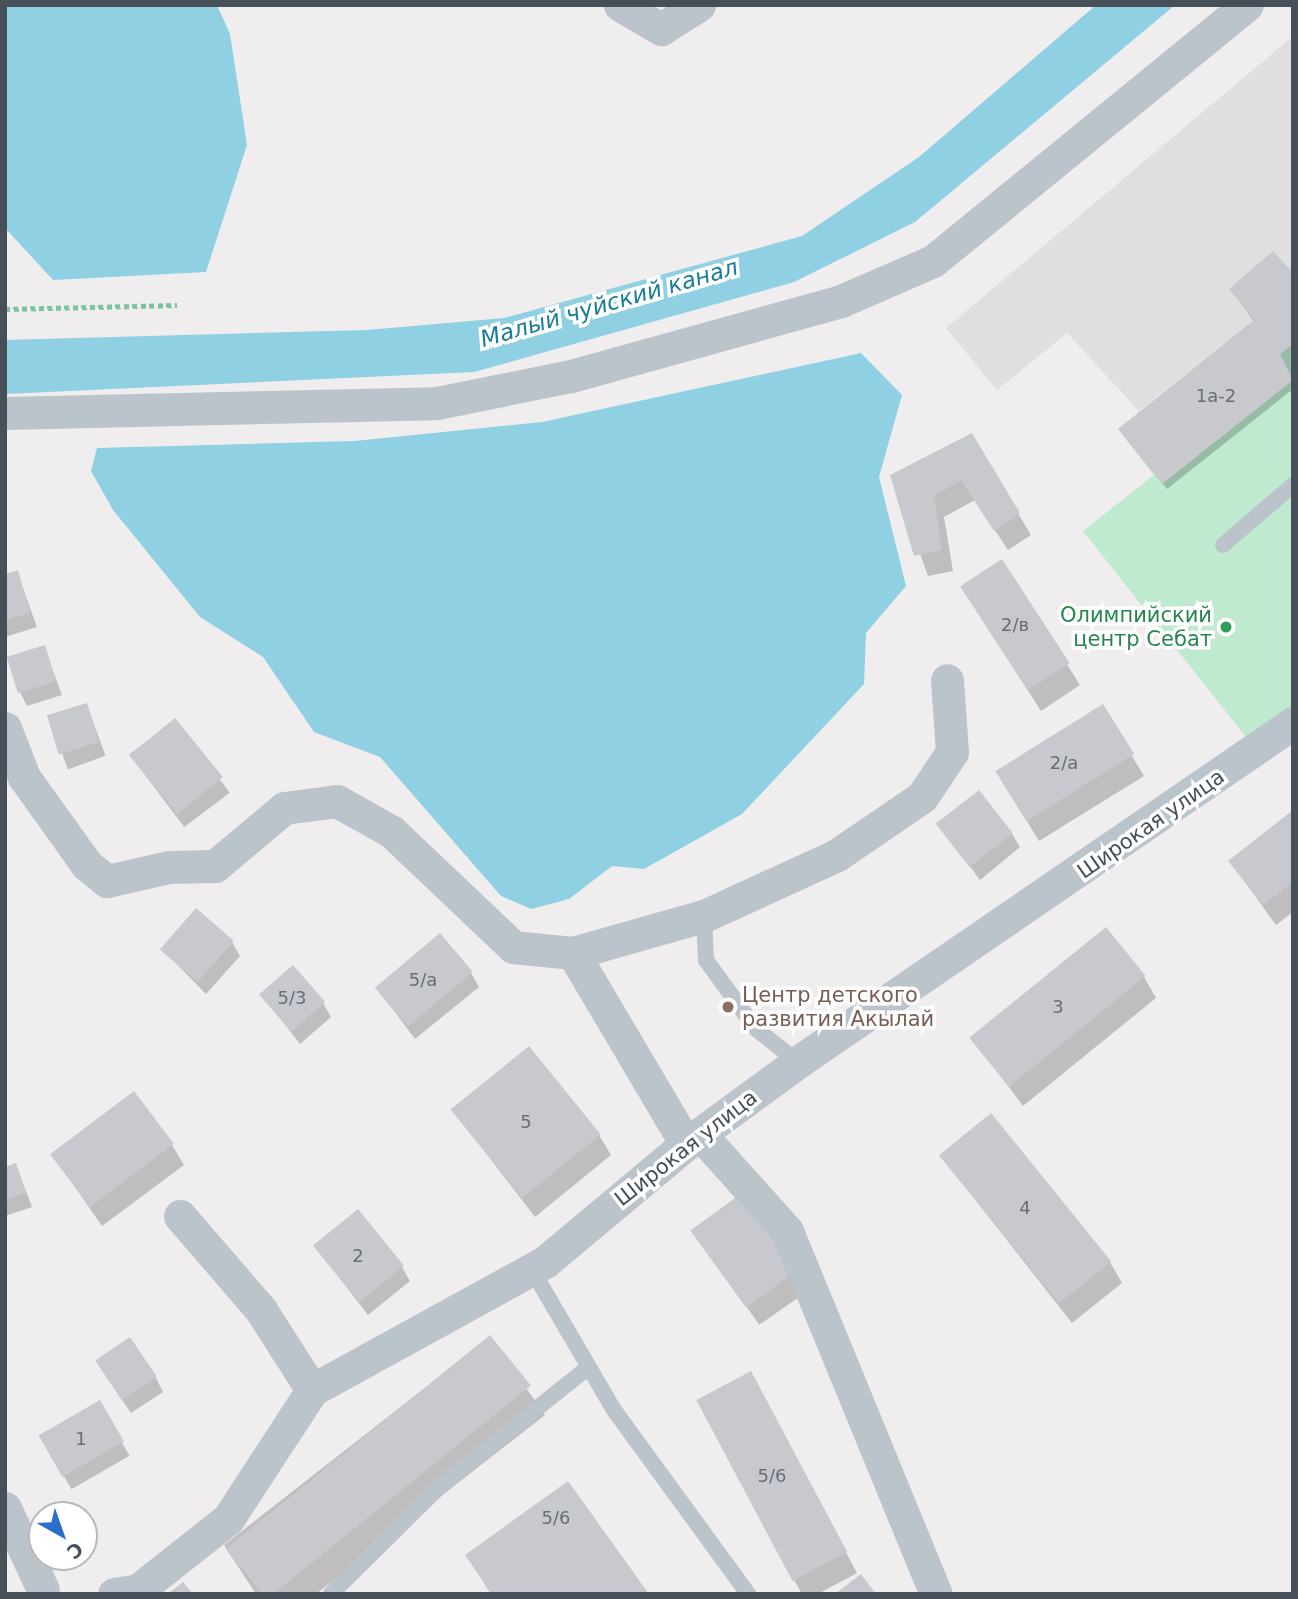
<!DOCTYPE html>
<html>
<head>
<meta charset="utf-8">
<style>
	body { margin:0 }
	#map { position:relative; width:1298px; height:1599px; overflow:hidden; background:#efeded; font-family:"DejaVu Sans",sans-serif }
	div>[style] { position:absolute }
	.education>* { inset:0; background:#e0dede }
	.green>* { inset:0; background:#bfead0 }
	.water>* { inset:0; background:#8fd0e3 }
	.shadow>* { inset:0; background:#0003; transform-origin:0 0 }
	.building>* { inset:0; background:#c7c9cf; transform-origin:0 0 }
	.path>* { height:4.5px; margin-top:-2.25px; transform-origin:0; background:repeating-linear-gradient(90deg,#7ac4a1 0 5px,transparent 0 8.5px) }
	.service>* { height:16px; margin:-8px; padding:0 8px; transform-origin:8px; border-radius:8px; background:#bcc4cb }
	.minor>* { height:33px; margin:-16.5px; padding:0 16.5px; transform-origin:16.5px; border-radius:16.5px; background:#bcc4cb }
	.dots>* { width:19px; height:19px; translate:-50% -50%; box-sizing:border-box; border:4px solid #fff; border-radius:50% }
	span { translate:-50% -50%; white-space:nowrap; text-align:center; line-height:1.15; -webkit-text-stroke:7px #fff; paint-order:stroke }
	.number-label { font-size:18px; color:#676e76 }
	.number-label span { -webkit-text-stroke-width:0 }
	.leisure-label { font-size:21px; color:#27864d }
	.right { translate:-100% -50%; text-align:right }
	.street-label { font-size:21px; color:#475058 }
	.education-label { font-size:21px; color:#785e54 }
	.left { translate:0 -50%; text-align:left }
	.water-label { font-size:23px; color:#197c99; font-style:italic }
	.frame { position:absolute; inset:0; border:7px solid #475058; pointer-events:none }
	.north { position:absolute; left:28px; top:1501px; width:70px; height:70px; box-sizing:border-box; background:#fff; border:2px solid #b5b9bc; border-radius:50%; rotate:140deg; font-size:19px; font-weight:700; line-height:28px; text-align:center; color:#475058 }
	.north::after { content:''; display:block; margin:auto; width:24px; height:32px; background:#296ecd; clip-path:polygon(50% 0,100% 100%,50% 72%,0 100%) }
</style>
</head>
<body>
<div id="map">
	<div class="education">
		<div style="clip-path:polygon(1293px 36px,1293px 344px,1253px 321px,1139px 411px,1067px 333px,997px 390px,946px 328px)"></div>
	</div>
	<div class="green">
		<div style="clip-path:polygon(1254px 320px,1280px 353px,1293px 344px,1293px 723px,1257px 751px,1083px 531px,1154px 475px,1118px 429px)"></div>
	</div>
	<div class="water">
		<div style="clip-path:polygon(5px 5px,217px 5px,230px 34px,247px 145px,206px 272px,53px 280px,5px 228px)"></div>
		<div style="clip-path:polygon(1096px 5px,1175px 5px,915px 222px,794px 282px,474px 372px,5px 394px,5px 340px,367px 330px,504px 318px,802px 236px,919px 157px)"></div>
		<div style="clip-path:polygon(861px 353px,902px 395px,879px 477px,906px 586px,866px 633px,864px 684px,742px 814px,644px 869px,612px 866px,569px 899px,531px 909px,501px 896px,380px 757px,314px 732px,263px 657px,200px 617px,113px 510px,91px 471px,97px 448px,354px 441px,542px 422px)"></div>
	</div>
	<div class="shadow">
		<div style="clip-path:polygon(1293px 275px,1293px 389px,1167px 489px,1123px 435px,1254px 322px,1231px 289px)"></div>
		<div style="clip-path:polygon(971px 435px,1031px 535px,1008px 550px,975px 500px,944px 517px,953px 571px,928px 576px,892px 476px)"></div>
		<div style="clip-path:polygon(1002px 562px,1080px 685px,1041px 711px,975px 608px)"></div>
		<div style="clip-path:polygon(17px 572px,37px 627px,5px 637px,5px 576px)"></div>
		<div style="clip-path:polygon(44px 647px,62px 695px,27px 706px,20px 692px)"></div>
		<div style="left:87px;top:705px;width:54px;height:40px;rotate:70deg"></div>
		<div style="clip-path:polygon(1102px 706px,1144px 776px,1039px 841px,1009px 792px)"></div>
		<div style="left:175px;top:720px;width:91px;height:57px;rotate:53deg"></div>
		<div style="clip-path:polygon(1293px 812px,1293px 912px,1276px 925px,1230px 861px)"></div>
		<div style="clip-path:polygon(939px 824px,1012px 834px,1020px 847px,980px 880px)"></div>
		<div style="clip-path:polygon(232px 942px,240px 956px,206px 994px,162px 949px)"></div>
		<div style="clip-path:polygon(471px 973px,479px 987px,415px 1039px,377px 988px)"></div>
		<div style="clip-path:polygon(1144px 977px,1156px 998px,1023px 1106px,972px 1038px)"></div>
		<div style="clip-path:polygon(261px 994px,323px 1003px,331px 1017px,300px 1044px)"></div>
		<div style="clip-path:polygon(453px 1110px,599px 1135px,611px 1155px,535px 1217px)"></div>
		<div style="clip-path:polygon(172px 1145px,184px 1165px,102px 1226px,52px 1154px)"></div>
		<div style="clip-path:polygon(941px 1156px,1110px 1262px,1122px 1283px,1072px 1323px)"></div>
		<div style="clip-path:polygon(16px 1165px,32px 1207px,5px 1216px,5px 1168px)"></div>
		<div style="left:741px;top:1196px;width:116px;height:59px;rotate:55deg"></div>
		<div style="clip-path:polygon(315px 1246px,402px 1267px,410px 1281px,368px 1315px)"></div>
		<div style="clip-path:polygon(490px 1337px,545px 1415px,316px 1594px,256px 1594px,224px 1545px)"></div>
		<div style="clip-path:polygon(105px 1375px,156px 1378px,163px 1392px,131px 1413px)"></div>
		<div style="clip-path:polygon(762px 1394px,857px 1573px,818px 1594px,802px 1594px,794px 1580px)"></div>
		<div style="left:99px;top:1403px;width:61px;height:67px;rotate:60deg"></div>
		<div style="clip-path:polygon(467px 1556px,647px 1594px,491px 1594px)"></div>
	</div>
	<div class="building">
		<div style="clip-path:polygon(1273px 251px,1293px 273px,1293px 344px,1280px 354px,1293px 380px,1162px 484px,1118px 429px,1254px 320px,1229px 289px)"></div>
		<div style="clip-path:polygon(972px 433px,1020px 513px,994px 531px,961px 480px,934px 496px,942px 550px,914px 556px,890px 475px)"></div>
		<div style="left:1002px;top:559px;width:124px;height:50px;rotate:57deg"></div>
		<div style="clip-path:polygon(18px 570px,30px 613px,5px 621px,5px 574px)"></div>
		<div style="left:45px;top:645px;width:38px;height:40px;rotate:73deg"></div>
		<div style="left:87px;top:703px;width:41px;height:42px;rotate:73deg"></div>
		<div style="left:1103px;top:704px;width:59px;height:127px;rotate:58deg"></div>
		<div style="left:175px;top:718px;width:76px;height:59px;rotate:51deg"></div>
		<div style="left:979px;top:790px;width:55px;height:55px;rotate:52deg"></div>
		<div style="clip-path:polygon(1293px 810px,1293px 882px,1263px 905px,1228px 861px)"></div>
		<div style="left:196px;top:908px;width:50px;height:55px;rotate:41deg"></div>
		<div style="left:1106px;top:927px;width:63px;height:176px;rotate:51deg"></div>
		<div style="left:440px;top:933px;width:51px;height:85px;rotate:50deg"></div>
		<div style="left:293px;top:965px;width:49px;height:45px;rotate:49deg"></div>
		<div style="left:529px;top:1046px;width:114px;height:101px;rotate:51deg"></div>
		<div style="left:134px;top:1091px;width:66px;height:105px;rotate:53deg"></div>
		<div style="left:991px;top:1113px;width:191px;height:67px;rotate:51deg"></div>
		<div style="clip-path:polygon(16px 1163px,26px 1193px,5px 1200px,5px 1167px)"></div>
		<div style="left:742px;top:1193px;width:95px;height:64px;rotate:54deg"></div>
		<div style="left:358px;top:1209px;width:73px;height:58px;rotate:51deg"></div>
		<div style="left:490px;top:1335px;width:65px;height:340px;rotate:51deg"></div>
		<div style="left:130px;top:1337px;width:48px;height:42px;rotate:56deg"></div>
		<div style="left:751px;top:1371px;width:205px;height:62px;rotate:62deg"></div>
		<div style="left:100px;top:1400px;width:48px;height:71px;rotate:60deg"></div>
		<div style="clip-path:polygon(568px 1481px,649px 1594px,492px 1594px,465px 1555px)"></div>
		<div style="clip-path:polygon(861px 1574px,876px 1594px,835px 1594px)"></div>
		<div style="clip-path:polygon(183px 1582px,193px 1594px,168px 1594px)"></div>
	</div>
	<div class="path">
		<div style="left:5px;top:309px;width:172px;rotate:-1.3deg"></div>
	</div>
	<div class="service">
		<div style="left:1223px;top:545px;width:92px;rotate:-40.6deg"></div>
		<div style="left:704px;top:916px;width:44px;rotate:87.4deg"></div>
		<div style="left:706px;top:960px;width:85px;rotate:54.1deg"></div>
		<div style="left:756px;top:1029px;width:53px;rotate:38.2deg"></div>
		<div style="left:531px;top:1268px;width:164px;rotate:59.7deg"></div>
		<div style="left:614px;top:1410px;width:228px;rotate:53.9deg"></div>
		<div style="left:331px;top:1594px;width:155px;rotate:-44.7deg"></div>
		<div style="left:441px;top:1485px;width:189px;rotate:-38.6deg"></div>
	</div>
	<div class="minor">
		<div style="left:620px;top:5px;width:48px;rotate:30.3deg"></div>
		<div style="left:661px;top:29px;width:45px;rotate:-32.3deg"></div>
		<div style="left:5px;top:413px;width:432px;rotate:-1.3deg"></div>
		<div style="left:437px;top:403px;width:137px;rotate:-11.4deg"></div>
		<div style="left:571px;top:376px;width:280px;rotate:-15.5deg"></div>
		<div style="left:841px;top:301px;width:100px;rotate:-23.5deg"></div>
		<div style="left:933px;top:261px;width:405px;rotate:-39.2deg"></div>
		<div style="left:5px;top:728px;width:53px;rotate:68.8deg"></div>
		<div style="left:24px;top:777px;width:108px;rotate:54.4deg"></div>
		<div style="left:87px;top:865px;width:26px;rotate:39deg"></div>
		<div style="left:107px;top:881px;width:64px;rotate:-12.7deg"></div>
		<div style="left:169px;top:867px;width:46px;rotate:-1.2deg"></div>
		<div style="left:215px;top:866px;width:90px;rotate:-40deg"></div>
		<div style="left:284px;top:808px;width:53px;rotate:-7.5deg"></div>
		<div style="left:337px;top:801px;width:63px;rotate:29.4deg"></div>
		<div style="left:392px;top:832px;width:167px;rotate:43.5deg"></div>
		<div style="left:513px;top:947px;width:60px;rotate:5.7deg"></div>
		<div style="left:573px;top:953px;width:222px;rotate:59.4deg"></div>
		<div style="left:573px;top:953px;width:136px;rotate:-15.8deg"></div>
		<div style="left:704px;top:916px;width:146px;rotate:-24.6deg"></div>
		<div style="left:837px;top:855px;width:103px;rotate:-34.3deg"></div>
		<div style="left:922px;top:797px;width:54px;rotate:-56.3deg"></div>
		<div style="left:952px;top:752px;width:72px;rotate:-94deg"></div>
		<div style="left:700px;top:1134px;width:130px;rotate:48.1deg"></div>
		<div style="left:787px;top:1231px;width:392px;rotate:67.7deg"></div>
		<div style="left:180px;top:1216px;width:124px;rotate:49.2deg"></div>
		<div style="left:261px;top:1310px;width:95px;rotate:57.5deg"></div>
		<div style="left:5px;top:1508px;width:90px;rotate:65.1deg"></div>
		<div style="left:114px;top:1594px;width:24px;rotate:-9deg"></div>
		<div style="left:138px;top:1590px;width:115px;rotate:-38.3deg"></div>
		<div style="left:228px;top:1519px;width:154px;rotate:-56.9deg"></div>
		<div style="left:312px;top:1390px;width:266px;rotate:-28.8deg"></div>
		<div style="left:545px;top:1262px;width:184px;rotate:-39.9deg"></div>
		<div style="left:686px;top:1144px;width:139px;rotate:-36.2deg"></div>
		<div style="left:798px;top:1062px;width:600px;rotate:-34.41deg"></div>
	</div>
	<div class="dots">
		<div style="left:1226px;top:627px;background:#2e9e5b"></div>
		<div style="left:728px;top:1007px;background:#8d6e63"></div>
	</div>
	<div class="number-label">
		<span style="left:1216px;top:396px">1a-2</span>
		<span style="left:1015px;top:625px">2/в</span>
		<span style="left:1064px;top:763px">2/а</span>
		<span style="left:423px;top:980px">5/а</span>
		<span style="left:292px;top:998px">5/3</span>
		<span style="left:1058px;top:1007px">3</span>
		<span style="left:526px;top:1122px">5</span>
		<span style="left:1025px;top:1208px">4</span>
		<span style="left:358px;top:1256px">2</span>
		<span style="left:81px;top:1439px">1</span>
		<span style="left:772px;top:1476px">5/6</span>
		<span style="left:556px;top:1518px">5/6</span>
	</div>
	<div class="leisure-label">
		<span class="right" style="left:1212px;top:627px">Олимпийский<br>центр Себат</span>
	</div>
	<div class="street-label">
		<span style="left:1151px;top:824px;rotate:-35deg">Широкая улица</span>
		<span style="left:686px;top:1148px;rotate:-38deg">Широкая улица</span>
	</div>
	<div class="education-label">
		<span class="left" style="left:742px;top:1007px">Центр детского<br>развития Акылай</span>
	</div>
	<div class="water-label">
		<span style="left:609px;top:303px;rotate:-16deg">Малый чуйский канал</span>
	</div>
	<div class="frame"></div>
	<div class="north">С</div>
</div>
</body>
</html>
